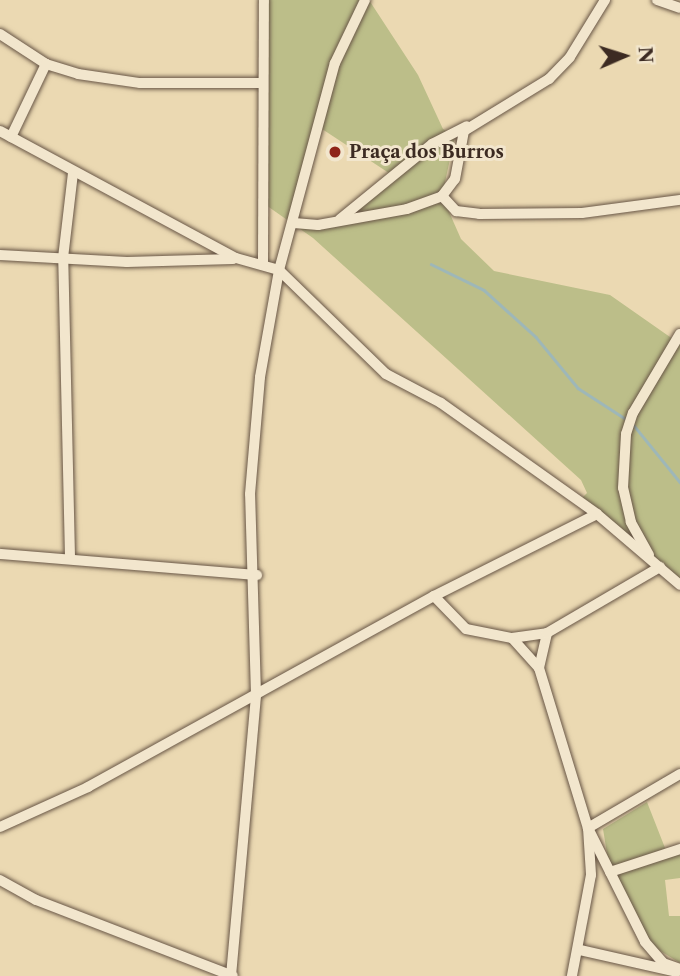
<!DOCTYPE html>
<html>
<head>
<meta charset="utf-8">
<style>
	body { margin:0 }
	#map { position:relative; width:680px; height:976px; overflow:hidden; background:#ebd9b2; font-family:"Libre Caslon Text",serif }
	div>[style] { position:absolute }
	.green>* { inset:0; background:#bcbe89 }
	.stream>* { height:2.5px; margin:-1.25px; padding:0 1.25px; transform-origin:1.25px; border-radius:1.25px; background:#9eb7b8 }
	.roads { filter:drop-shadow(0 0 2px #685646) drop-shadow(0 0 2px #685646) }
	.street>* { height:10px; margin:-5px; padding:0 5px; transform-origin:5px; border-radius:5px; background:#f2e6cd }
	.dots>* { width:19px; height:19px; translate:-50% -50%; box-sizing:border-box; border:4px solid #f2e6cd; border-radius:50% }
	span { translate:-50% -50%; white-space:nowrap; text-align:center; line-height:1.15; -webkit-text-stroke:6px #f2e6cd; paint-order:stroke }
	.poi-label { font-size:18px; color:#3c2b22; font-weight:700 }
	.left { translate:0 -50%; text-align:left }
	.north { position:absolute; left:589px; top:21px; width:70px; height:70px; -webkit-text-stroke:5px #f2e6cd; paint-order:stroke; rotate:87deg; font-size:19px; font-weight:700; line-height:28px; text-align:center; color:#3c2b22 }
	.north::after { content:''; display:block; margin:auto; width:24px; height:32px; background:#3c2b22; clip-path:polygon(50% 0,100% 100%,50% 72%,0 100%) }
</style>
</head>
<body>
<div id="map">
	<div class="green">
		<div style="clip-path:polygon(evenodd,264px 0,369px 0,418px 75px,443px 129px,455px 136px,442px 196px,461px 239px,494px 271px,610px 295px,680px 344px,680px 585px,579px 501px,587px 493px,581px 480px,313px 238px,263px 203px,264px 0,319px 127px,395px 177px,337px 221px,294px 223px,319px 127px)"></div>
		<div style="clip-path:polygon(647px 802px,667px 853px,680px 849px,680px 878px,665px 880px,669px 916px,680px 916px,680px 963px,654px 947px,610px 872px,603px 829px)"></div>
	</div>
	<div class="stream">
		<div style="left:431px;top:264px;width:59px;rotate:26.1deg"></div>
		<div style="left:484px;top:290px;width:70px;rotate:42.1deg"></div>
		<div style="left:536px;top:337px;width:66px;rotate:50.5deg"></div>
		<div style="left:578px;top:388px;width:57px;rotate:32.9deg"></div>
		<div style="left:632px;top:423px;width:76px;rotate:50.9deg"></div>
	</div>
	<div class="roads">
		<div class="street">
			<div style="left:657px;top:0;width:24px;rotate:19deg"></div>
			<div style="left:0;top:34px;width:55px;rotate:33.1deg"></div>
			<div style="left:46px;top:64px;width:34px;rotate:17deg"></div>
			<div style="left:78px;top:74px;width:63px;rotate:8.3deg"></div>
			<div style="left:140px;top:83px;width:121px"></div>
			<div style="left:0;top:131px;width:268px;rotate:28.3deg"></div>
			<div style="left:236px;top:258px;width:45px;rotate:15.6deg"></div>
			<div style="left:279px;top:270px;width:149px;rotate:44.2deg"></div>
			<div style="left:386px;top:374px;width:62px;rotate:27.8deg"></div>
			<div style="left:441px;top:403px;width:191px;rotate:35.4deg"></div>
			<div style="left:597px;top:514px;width:109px;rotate:40.5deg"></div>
			<div style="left:11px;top:137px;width:81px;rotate:-64.4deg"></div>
			<div style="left:442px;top:196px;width:21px;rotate:47deg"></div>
			<div style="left:456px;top:211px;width:23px;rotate:7deg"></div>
			<div style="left:479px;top:214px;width:103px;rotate:-0.6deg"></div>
			<div style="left:582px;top:213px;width:99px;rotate:-7.6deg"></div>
			<div style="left:340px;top:219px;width:119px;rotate:-39.2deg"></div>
			<div style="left:432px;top:144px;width:39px;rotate:-27deg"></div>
			<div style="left:294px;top:223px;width:24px;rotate:5deg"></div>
			<div style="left:318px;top:225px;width:90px;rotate:-10.2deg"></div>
			<div style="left:407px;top:209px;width:37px;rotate:-20deg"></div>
			<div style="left:442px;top:196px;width:21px;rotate:-53deg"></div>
			<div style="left:455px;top:179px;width:49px;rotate:-79.4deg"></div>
			<div style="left:464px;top:131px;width:100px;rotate:-31.5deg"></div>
			<div style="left:549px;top:79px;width:30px;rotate:-46deg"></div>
			<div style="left:570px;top:57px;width:67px;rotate:-58.4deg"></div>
			<div style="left:0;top:255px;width:127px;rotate:3.2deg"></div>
			<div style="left:127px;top:262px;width:106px;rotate:-1.6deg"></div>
			<div style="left:263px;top:264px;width:264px;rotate:-89.8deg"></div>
			<div style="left:0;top:554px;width:258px;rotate:4.7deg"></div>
			<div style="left:649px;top:555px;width:38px;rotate:-119deg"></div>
			<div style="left:631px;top:522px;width:35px;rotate:-103deg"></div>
			<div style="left:623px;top:488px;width:54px;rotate:-86.8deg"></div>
			<div style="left:626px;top:434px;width:22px;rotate:-72deg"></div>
			<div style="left:633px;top:413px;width:92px;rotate:-59.3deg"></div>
			<div style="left:70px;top:557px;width:299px;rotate:-91.3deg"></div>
			<div style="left:63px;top:258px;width:86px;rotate:-83.3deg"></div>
			<div style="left:434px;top:596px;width:46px;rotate:45.9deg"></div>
			<div style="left:466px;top:629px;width:47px;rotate:11.1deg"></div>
			<div style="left:512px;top:638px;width:35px;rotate:-8deg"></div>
			<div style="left:512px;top:638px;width:40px;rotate:48deg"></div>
			<div style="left:539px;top:668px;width:167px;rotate:73deg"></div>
			<div style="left:588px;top:828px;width:47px;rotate:86.3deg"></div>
			<div style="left:591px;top:875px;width:103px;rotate:100.7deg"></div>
			<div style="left:539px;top:668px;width:36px;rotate:-77deg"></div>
			<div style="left:547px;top:633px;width:131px;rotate:-30.3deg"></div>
			<div style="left:680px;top:774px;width:107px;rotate:149.6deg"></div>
			<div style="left:588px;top:828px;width:127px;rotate:63.4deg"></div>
			<div style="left:645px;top:942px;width:28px;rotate:49deg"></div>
			<div style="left:663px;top:963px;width:18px;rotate:19deg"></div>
			<div style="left:0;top:827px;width:97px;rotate:-24.4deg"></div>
			<div style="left:88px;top:787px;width:395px;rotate:-28.9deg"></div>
			<div style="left:434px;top:596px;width:182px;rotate:-26.7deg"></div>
			<div style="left:610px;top:872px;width:74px;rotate:-18.2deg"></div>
			<div style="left:0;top:880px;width:41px;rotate:29.1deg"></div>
			<div style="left:36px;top:900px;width:211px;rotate:21.1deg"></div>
			<div style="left:580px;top:950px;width:99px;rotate:12.8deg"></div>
			<div style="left:231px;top:976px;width:283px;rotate:-84.9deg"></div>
			<div style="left:256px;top:694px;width:200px;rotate:-91.7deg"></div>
			<div style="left:250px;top:494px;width:117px;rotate:-85.1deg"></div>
			<div style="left:260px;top:377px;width:109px;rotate:-79.9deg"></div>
			<div style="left:279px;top:270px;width:214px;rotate:-74.9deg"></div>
			<div style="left:335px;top:63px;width:70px;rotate:-64.5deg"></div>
		</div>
	</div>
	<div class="dots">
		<div style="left:335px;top:152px;background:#8f2418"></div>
	</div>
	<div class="poi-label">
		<span class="left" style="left:349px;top:152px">Praça dos Burros</span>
	</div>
	<div class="north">N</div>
</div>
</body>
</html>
